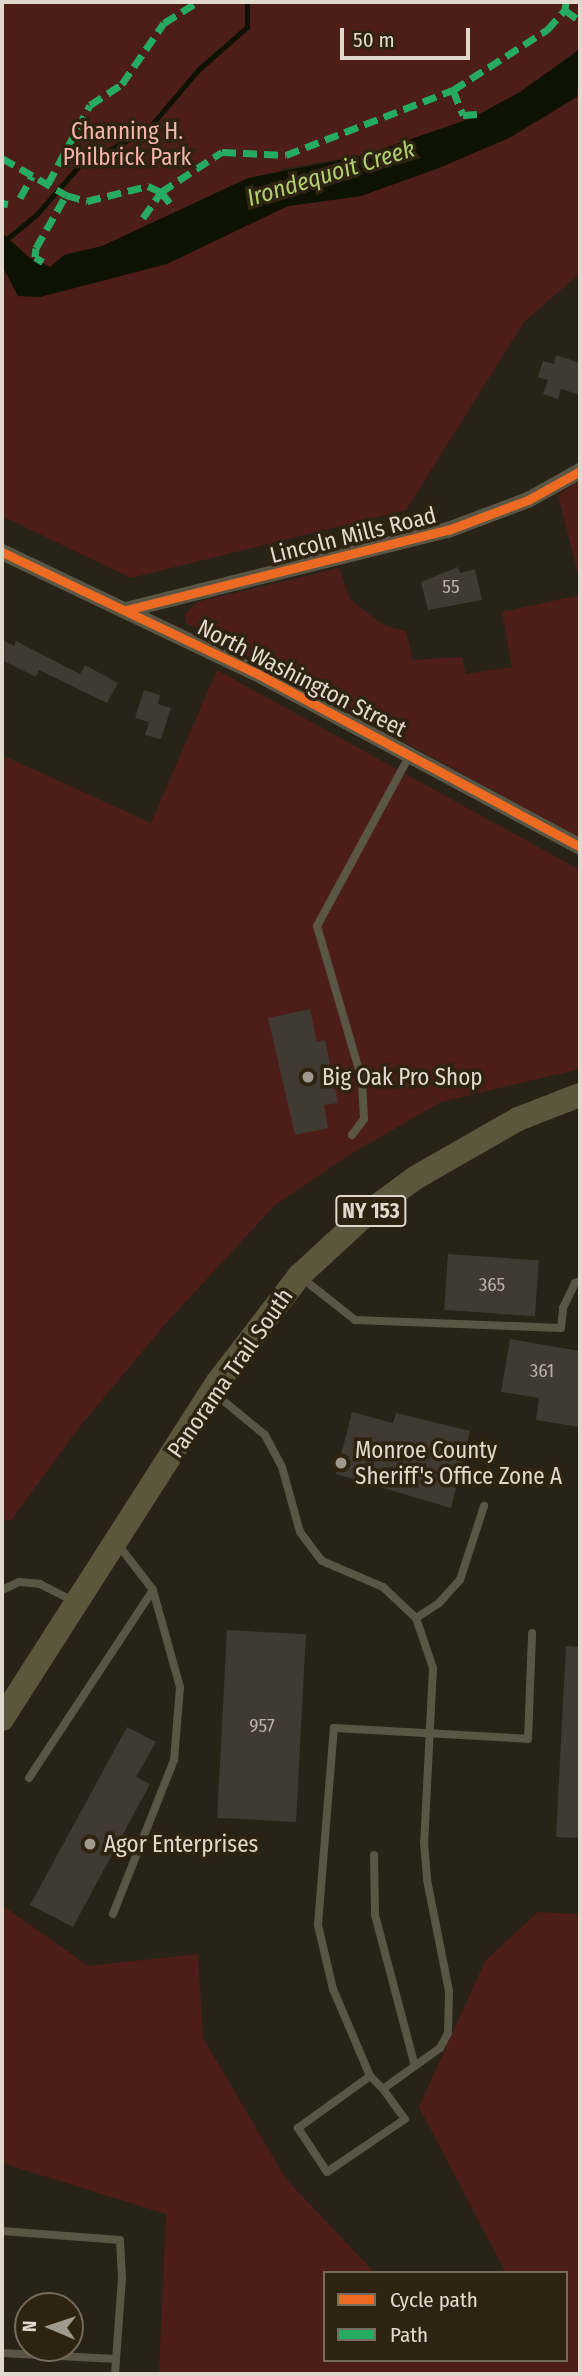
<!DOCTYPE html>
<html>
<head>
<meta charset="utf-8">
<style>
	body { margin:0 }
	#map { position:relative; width:582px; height:2376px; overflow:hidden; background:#282217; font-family:"Fira Sans Condensed",sans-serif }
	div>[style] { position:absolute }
	.green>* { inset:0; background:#4d1e17 }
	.water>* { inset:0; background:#0d1202 }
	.stream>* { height:5px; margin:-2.5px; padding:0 2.5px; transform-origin:2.5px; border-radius:2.5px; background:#0d1202 }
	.building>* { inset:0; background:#403a32; transform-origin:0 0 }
	.service>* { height:8px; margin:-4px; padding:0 4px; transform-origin:4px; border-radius:4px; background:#595645 }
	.minor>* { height:16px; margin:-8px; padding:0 8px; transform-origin:8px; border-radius:8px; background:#595645 }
	.primary>* { height:24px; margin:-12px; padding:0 12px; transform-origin:12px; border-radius:12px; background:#5c573c }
	.quiet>* { height:7px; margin-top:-3.5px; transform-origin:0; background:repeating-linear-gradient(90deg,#26ab63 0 14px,transparent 0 21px) }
	.cycleway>* { height:9px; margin:-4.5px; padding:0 4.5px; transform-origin:4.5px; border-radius:4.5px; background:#ed6a23 }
	.dots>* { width:19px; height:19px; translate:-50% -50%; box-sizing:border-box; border:4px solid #2e2311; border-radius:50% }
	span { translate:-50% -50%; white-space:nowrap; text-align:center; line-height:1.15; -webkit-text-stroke:7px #2e2311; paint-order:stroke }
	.number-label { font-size:19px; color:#b9b1a7 }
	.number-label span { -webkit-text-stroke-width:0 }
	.shield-label span { padding:2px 5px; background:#2e2311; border:2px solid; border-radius:5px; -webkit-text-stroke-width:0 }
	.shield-label { font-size:21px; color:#e1d9ce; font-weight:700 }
	.park-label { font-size:23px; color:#f5b4aa }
	.street-label { font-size:23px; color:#e1d9ce }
	.poi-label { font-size:23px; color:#e1d9ce }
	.left { translate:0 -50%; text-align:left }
	.water-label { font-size:24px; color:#b0d06f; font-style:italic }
	.frame { position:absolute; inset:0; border:4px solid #e1d9ce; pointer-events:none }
	.legend { position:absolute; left:323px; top:2271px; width:245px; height:91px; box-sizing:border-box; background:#2e2311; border:2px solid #766c5d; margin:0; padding:9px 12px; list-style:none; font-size:21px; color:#e1d9ce }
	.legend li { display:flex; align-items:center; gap:14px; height:35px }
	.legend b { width:35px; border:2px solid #766c5d }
	.north { position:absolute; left:14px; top:2292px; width:70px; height:70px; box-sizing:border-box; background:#2e2311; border:2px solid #766c5d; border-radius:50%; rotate:272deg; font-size:19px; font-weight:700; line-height:28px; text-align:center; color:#e1d9ce }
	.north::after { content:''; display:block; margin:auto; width:24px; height:32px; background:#a0998e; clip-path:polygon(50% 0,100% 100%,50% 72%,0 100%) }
	.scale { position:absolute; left:340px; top:28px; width:130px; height:32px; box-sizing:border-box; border:4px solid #e1d9ce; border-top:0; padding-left:9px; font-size:21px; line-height:24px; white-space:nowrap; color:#e1d9ce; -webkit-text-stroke:5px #2e2311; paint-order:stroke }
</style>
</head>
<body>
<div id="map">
	<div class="green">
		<div style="clip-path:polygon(2px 2px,580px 2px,580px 49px,520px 92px,472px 118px,365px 155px,281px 169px,288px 206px,361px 196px,509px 138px,580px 94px,580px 273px,524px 322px,406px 510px,131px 578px,2px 516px)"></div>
		<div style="clip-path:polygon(580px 480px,580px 582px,558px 495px)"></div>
		<div style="clip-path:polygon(339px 568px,350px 600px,385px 626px,406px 631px,413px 660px,462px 657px,466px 674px,512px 667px,502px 612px,580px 595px,580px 838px,186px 623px,185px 614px,197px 602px)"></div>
		<div style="clip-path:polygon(217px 670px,580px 870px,580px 1069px,441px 1102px,349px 1155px,274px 1206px,167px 1322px,81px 1425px,11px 1520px,2px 1521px,2px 755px,151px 823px)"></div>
		<div style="clip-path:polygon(2px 1905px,88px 1966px,198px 1954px,203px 2038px,286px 2179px,375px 2273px,325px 2273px,325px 2360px,566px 2360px,566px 2273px,506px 2273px,419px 2107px,485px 1961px,538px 1912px,580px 1914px,580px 2374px,159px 2374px,166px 2214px,2px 2163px)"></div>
	</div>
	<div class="water">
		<div style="clip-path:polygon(580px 49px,577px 97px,509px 138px,439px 168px,361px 196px,288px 206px,167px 264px,40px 297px,18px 296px,2px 266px,2px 233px,30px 258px,50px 267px,64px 255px,102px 246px,248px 178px,365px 155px,472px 118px,520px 92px)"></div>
	</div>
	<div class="stream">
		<div style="left:2px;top:243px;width:44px;rotate:-39.5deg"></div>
		<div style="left:36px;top:215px;width:67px;rotate:-48.7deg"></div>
		<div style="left:80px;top:165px;width:76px;rotate:-27.6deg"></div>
		<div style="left:147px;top:130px;width:79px;rotate:-49.6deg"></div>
		<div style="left:198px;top:70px;width:65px;rotate:-41.3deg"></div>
		<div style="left:247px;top:27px;width:25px;rotate:-90deg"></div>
	</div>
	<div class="building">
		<div style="clip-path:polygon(556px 355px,580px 363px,580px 395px,561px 389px,558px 399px,543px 394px,548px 380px,538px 377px,543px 361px,554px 364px)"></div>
		<div style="clip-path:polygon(458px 567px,460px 573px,475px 569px,482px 600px,428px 610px,421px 582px)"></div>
		<div style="clip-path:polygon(2px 640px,14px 646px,16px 641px,80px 674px,85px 665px,118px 683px,107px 703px,39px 670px,36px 677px,2px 660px)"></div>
		<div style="clip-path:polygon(144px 690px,160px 695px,158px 704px,171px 708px,161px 739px,145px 735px,149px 722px,135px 718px)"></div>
		<div style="clip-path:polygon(310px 1009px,317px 1042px,325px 1040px,338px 1103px,324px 1105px,328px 1128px,295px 1135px,268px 1018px)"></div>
		<div style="left:448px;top:1254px;width:91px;height:56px;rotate:4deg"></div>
		<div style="clip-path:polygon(510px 1339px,580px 1351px,580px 1427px,536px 1420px,539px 1398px,501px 1392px)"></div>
		<div style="clip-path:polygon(352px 1412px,393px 1423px,396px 1413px,470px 1431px,451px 1508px,336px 1474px)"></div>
		<div style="left:227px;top:1630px;width:79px;height:188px;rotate:3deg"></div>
		<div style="clip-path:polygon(566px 1646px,580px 1647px,580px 1838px,556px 1837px)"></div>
		<div style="clip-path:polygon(127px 1727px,156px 1742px,136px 1777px,150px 1784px,73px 1927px,30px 1905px)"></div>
	</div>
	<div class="service">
		<div style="left:352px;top:1135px;width:20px;rotate:-53deg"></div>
		<div style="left:364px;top:1119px;width:39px;rotate:-93deg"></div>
		<div style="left:362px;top:1080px;width:160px;rotate:-106.3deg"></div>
		<div style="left:317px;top:926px;width:195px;rotate:-61.5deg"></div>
		<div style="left:302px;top:1278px;width:68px;rotate:38.4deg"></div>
		<div style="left:355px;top:1320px;width:206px;rotate:2.2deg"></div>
		<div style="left:561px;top:1328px;width:20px;rotate:-84deg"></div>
		<div style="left:563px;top:1308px;width:28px;rotate:-64deg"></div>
		<div style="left:575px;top:1283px;width:5px;rotate:-22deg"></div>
		<div style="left:214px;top:1393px;width:66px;rotate:39.5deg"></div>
		<div style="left:265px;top:1435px;width:36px;rotate:62deg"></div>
		<div style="left:282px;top:1467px;width:67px;rotate:74.5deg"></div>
		<div style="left:300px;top:1532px;width:36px;rotate:53deg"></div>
		<div style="left:322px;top:1561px;width:66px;rotate:23.1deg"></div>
		<div style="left:383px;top:1587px;width:45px;rotate:43.2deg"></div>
		<div style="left:416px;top:1618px;width:53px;rotate:71.2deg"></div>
		<div style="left:433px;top:1668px;width:175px;rotate:92.9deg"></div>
		<div style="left:424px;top:1843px;width:37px;rotate:85deg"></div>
		<div style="left:427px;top:1880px;width:113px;rotate:78.8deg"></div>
		<div style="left:449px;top:1991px;width:42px;rotate:91.4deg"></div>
		<div style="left:448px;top:2033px;width:17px;rotate:118deg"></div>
		<div style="left:440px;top:2048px;width:70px;rotate:144.3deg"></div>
		<div style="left:383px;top:2089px;width:37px;rotate:54deg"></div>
		<div style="left:405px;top:2119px;width:94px;rotate:145.8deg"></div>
		<div style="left:327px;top:2172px;width:53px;rotate:-123.4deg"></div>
		<div style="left:298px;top:2128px;width:89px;rotate:-35.8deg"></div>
		<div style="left:370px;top:2076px;width:18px;rotate:45deg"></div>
		<div style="left:2px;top:1590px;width:19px;rotate:-25deg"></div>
		<div style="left:19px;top:1582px;width:21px;rotate:5deg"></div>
		<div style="left:40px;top:1584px;width:38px;rotate:27deg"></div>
		<div style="left:416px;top:1618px;width:27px;rotate:-33deg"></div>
		<div style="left:439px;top:1603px;width:31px;rotate:-48deg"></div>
		<div style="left:460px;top:1580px;width:78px;rotate:-72deg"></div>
		<div style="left:29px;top:1778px;width:225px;rotate:-56.6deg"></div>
		<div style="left:374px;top:1855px;width:60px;rotate:89deg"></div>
		<div style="left:375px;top:1915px;width:156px;rotate:75.2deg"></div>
		<div style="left:113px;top:1914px;width:166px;rotate:-68.4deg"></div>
		<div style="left:174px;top:1760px;width:73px;rotate:-85.3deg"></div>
		<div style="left:180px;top:1687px;width:101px;rotate:-105.6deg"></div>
		<div style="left:153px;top:1590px;width:59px;rotate:-127.5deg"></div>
		<div style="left:370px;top:2076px;width:95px;rotate:-113deg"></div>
		<div style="left:333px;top:1989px;width:66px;rotate:-103.2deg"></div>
		<div style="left:318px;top:1925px;width:198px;rotate:-85.4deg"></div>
		<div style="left:334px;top:1728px;width:194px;rotate:3.2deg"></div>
		<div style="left:528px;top:1739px;width:106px;rotate:-87.8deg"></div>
		<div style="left:2px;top:2231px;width:118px;rotate:4.4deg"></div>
		<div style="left:120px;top:2240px;width:38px;rotate:87deg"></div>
		<div style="left:122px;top:2278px;width:96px;rotate:94.2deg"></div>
		<div style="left:2px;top:2353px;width:114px;rotate:3deg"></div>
	</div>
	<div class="minor">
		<div style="left:2px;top:552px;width:281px;rotate:25.5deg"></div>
		<div style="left:256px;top:673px;width:368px;rotate:28.2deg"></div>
		<div style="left:126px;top:610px;width:332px;rotate:-14deg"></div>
		<div style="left:448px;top:530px;width:85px;rotate:-20.6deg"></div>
		<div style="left:528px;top:500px;width:60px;rotate:-29.1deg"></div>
	</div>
	<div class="primary">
		<div style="left:2px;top:1719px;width:399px;rotate:-57.4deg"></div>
		<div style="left:217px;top:1383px;width:135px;rotate:-52.5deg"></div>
		<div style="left:299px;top:1276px;width:90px;rotate:-42.7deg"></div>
		<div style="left:365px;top:1215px;width:62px;rotate:-36.5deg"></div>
		<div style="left:415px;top:1178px;width:119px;rotate:-29.8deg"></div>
		<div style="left:518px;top:1119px;width:66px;rotate:-21.2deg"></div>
	</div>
	<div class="quiet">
		<div style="left:565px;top:10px;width:19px;rotate:36deg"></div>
		<div style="left:453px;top:90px;width:27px;rotate:68deg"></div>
		<div style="left:463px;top:115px;width:14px;rotate:-4deg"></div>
		<div style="left:2px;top:158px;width:74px;rotate:30deg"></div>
		<div style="left:66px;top:195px;width:22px;rotate:16deg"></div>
		<div style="left:87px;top:201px;width:63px;rotate:-13.8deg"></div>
		<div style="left:148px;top:186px;width:14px;rotate:25deg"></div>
		<div style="left:161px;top:192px;width:73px;rotate:-33.3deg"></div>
		<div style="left:222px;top:152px;width:64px;rotate:2.7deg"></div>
		<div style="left:286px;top:155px;width:179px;rotate:-21.3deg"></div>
		<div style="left:453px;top:90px;width:112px;rotate:-32.6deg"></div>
		<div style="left:547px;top:30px;width:27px;rotate:-48deg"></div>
		<div style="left:565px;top:10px;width:8px;rotate:-83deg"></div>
		<div style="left:48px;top:184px;width:89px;rotate:-62deg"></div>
		<div style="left:90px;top:105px;width:38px;rotate:-33deg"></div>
		<div style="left:122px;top:84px;width:74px;rotate:-55.5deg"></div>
		<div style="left:164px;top:23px;width:39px;rotate:-32deg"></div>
		<div style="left:20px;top:198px;width:25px;rotate:-61deg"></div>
		<div style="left:2px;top:203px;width:6px;rotate:9deg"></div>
		<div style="left:143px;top:218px;width:32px;rotate:-55deg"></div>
		<div style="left:161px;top:192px;width:21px;rotate:51deg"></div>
		<div style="left:43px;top:262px;width:9px;rotate:-148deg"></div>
		<div style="left:35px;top:257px;width:9px;rotate:-84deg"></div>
		<div style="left:36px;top:248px;width:61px;rotate:-60.5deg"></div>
	</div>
	<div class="cycleway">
		<div style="left:2px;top:552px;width:281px;rotate:25.5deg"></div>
		<div style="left:256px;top:673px;width:368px;rotate:28.2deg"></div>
		<div style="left:126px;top:610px;width:332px;rotate:-14deg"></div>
		<div style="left:448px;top:530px;width:85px;rotate:-20.6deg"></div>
		<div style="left:528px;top:500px;width:60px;rotate:-29.1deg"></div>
	</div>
	<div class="dots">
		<div style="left:308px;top:1077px;background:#a0998e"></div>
		<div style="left:341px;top:1463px;background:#a0998e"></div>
		<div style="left:90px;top:1844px;background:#a0998e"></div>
	</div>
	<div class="number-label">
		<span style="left:451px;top:587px">55</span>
		<span style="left:492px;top:1285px">365</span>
		<span style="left:542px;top:1371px">361</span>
		<span style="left:262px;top:1726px">957</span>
	</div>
	<div class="shield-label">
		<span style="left:371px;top:1211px">NY 153</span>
	</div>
	<div class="park-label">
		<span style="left:127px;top:144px">Channing H.<br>Philbrick Park</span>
	</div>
	<div class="street-label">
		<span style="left:353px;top:535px;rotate:-14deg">Lincoln Mills Road</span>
		<span style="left:302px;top:678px;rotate:27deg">North Washington Street</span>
		<span style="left:230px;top:1373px;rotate:-55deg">Panorama Trail South</span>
	</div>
	<div class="poi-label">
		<span class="left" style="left:322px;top:1077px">Big Oak Pro Shop</span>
		<span class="left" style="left:355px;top:1463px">Monroe County<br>Sheriff's Office Zone A</span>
		<span class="left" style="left:104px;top:1844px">Agor Enterprises</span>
	</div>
	<div class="water-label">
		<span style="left:331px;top:174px;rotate:-17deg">Irondequoit Creek</span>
	</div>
	<div class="frame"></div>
	<ul class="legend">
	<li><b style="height:9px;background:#ed6a23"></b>Cycle path</li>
	<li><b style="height:9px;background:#26ab63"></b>Path</li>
	</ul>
	<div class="north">N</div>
	<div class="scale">50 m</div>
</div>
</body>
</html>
